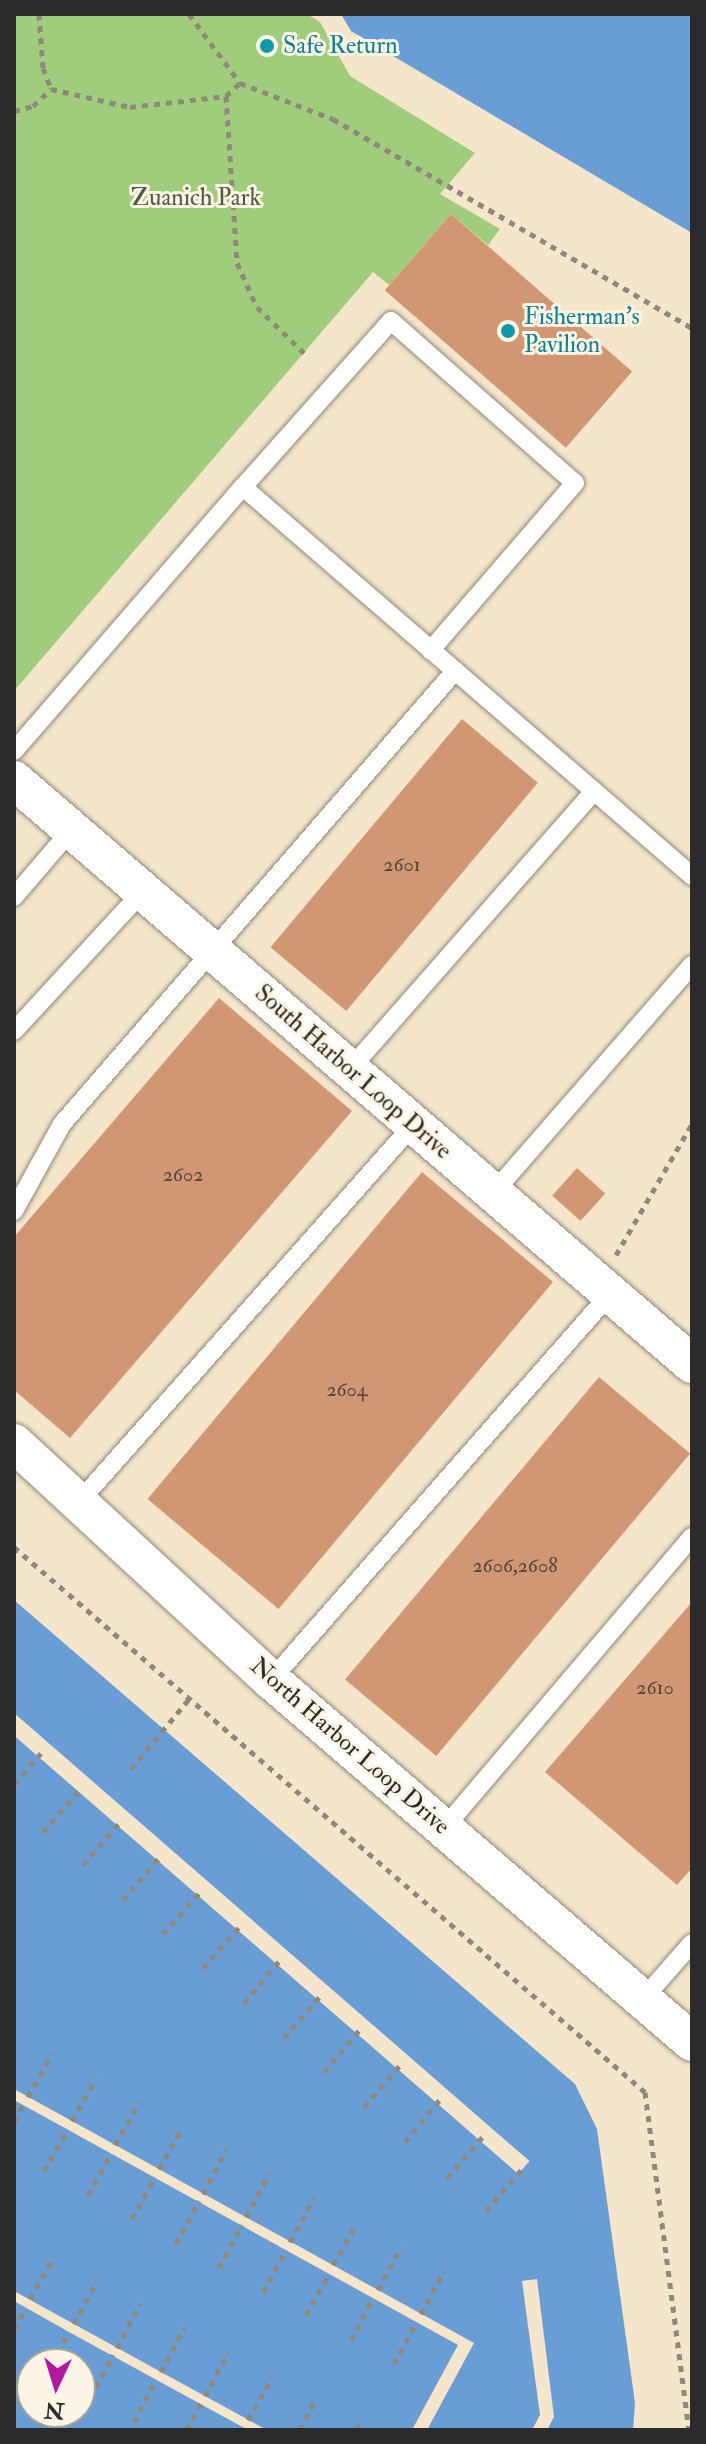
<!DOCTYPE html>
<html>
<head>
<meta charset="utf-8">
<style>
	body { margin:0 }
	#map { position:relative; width:706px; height:2444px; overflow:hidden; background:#f5e5ca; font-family:"IM FELL Double Pica",serif }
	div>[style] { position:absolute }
	.green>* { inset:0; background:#9fcd7b }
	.water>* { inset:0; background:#699dd5 }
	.pier>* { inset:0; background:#f5e5ca; transform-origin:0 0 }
	.building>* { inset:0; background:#d19773; transform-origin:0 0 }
	.path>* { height:5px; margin-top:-2.5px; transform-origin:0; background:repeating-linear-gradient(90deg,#90887a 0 6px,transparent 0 12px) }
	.roads { filter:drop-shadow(0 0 2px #90887a) drop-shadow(0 0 2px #90887a) }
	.lane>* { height:18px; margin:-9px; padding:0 9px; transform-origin:9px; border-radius:9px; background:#fff }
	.street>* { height:38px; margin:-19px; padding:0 19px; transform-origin:19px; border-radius:19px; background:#fff }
	.dots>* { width:22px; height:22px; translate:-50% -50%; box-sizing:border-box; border:4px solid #fcf5e5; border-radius:50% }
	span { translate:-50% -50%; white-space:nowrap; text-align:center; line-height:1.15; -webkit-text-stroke:6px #fcf5e5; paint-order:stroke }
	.number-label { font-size:20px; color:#54463d }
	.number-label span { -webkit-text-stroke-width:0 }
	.culture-label { font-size:24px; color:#0d838f }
	.left { translate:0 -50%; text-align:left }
	.park-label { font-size:24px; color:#4e5c43 }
	.street-label { font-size:24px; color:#2b2b2b }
	.frame { position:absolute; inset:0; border:16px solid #2b2b2b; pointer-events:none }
	.north { position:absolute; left:16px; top:2348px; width:80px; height:80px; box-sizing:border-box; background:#fcf5e5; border:2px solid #a8a49b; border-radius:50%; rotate:184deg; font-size:22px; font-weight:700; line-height:32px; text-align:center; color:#2b2b2b }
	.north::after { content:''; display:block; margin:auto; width:28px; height:36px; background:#b5179e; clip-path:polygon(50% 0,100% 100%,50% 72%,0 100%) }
</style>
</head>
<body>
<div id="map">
	<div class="green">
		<div style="clip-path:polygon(14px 14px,307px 14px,320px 22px,350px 76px,475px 153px,440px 194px,500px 229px,488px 245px,451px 214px,389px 285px,373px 272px,14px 691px)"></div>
	</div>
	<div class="water">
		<div style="clip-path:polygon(341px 14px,692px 14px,692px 233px,351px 31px)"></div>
		<div style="clip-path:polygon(evenodd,14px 1600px,575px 2084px,597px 2129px,635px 2403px,633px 2430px,14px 2430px,14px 1600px,32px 2364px,80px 2364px,80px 2412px,32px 2412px,32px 2364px)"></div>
	</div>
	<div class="pier">
		<div style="left:14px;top:1713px;width:683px;height:17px;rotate:41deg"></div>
		<div style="clip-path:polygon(14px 2089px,474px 2343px,427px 2430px,412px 2430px,458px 2345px,14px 2100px)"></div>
		<div style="clip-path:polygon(537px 2279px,554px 2417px,547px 2430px,532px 2430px,540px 2415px,522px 2281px)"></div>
		<div style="clip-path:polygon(14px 2291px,161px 2372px,267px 2430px,248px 2430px,69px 2332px,14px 2301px)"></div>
	</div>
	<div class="building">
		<div style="left:451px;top:214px;width:240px;height:101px;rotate:41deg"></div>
		<div style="left:462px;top:719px;width:99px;height:298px;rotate:40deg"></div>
		<div style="clip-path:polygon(219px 998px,352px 1111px,70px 1438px,14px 1390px,14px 1237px)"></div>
		<div style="left:577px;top:1168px;width:38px;height:37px;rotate:42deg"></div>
		<div style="left:422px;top:1172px;width:171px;height:427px;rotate:40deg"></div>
		<div style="left:599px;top:1377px;width:119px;height:395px;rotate:40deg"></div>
		<div style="clip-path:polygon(692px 1602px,692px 1868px,677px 1885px,545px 1772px)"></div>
	</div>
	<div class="path">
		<div style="left:39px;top:14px;width:54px;rotate:85.8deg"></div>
		<div style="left:43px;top:68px;width:22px;rotate:69deg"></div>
		<div style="left:51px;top:89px;width:81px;rotate:12.8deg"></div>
		<div style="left:130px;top:107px;width:97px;rotate:-6.5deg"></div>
		<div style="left:226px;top:96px;width:167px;rotate:86.2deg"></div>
		<div style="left:237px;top:263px;width:48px;rotate:65.6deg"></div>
		<div style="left:257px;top:307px;width:66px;rotate:44.4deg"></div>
		<div style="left:189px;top:14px;width:86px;rotate:53.5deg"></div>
		<div style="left:240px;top:83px;width:100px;rotate:21.2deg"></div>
		<div style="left:333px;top:119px;width:415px;rotate:30.2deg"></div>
		<div style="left:226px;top:96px;width:19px;rotate:-43deg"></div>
		<div style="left:14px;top:111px;width:20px;rotate:-15deg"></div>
		<div style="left:33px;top:106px;width:25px;rotate:-43deg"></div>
		<div style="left:616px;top:1255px;width:151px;rotate:-59.9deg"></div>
		<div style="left:14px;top:1547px;width:834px;rotate:40.82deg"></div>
		<div style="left:645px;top:2092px;width:341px;rotate:82.6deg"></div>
		<div style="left:131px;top:1769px;width:92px;rotate:-50.3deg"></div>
		<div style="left:14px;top:1784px;width:41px;rotate:-48.9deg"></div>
		<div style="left:43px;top:1832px;width:59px;rotate:-48.4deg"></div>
		<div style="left:83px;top:1865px;width:58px;rotate:-49.2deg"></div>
		<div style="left:123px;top:1900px;width:58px;rotate:-49.2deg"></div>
		<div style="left:163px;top:1934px;width:57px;rotate:-48.5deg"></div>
		<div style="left:203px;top:1968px;width:57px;rotate:-48.5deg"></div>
		<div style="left:244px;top:2003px;width:57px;rotate:-49.9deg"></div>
		<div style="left:284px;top:2038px;width:58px;rotate:-49.2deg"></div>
		<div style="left:324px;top:2072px;width:57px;rotate:-49.9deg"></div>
		<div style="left:28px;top:2097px;width:49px;rotate:-60.8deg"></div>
		<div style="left:364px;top:2107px;width:58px;rotate:-49.2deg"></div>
		<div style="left:72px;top:2121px;width:49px;rotate:-60.8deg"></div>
		<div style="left:14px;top:2122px;width:19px;rotate:-62deg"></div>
		<div style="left:405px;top:2142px;width:58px;rotate:-50.6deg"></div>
		<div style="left:115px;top:2145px;width:49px;rotate:-60.8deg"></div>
		<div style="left:159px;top:2169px;width:48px;rotate:-60.3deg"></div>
		<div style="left:44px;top:2171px;width:48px;rotate:-60.3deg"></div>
		<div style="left:447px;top:2178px;width:58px;rotate:-49.2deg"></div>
		<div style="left:203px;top:2194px;width:50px;rotate:-62.4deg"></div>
		<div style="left:88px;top:2195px;width:47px;rotate:-60.7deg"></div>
		<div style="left:486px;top:2211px;width:57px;rotate:-49.3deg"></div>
		<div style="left:246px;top:2217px;width:49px;rotate:-61.9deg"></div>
		<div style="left:132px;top:2219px;width:48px;rotate:-61.3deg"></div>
		<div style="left:290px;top:2242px;width:50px;rotate:-61.4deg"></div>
		<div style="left:176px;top:2244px;width:49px;rotate:-61.9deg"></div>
		<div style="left:333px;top:2265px;width:48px;rotate:-60.3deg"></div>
		<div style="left:219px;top:2268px;width:49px;rotate:-61.9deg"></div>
		<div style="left:378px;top:2290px;width:49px;rotate:-61.9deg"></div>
		<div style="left:263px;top:2292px;width:48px;rotate:-61.3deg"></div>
		<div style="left:30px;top:2299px;width:48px;rotate:-60.3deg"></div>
		<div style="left:421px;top:2314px;width:49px;rotate:-61.9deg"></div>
		<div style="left:306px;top:2315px;width:47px;rotate:-60.7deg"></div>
		<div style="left:74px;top:2324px;width:49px;rotate:-61.9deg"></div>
		<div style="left:14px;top:2329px;width:24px;rotate:-60deg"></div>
		<div style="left:351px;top:2340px;width:47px;rotate:-62.4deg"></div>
		<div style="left:117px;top:2348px;width:50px;rotate:-62.4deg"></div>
		<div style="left:52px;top:2364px;width:36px;rotate:-62deg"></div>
		<div style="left:394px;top:2364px;width:48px;rotate:-61.3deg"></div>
		<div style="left:161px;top:2372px;width:50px;rotate:-62.4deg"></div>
		<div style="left:205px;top:2396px;width:49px;rotate:-61.9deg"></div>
		<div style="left:90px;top:2398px;width:49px;rotate:-61.9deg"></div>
		<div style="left:248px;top:2420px;width:49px;rotate:-60.8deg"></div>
		<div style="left:134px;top:2422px;width:48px;rotate:-62.9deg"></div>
		<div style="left:187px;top:2430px;width:30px;rotate:-62deg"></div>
		<div style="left:242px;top:2430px;width:3px;rotate:-45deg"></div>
		<div style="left:300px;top:2430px;width:33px;rotate:-63deg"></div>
		<div style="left:356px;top:2430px;width:6px;rotate:-59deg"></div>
	</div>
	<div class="roads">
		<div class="lane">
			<div style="left:243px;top:487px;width:222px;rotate:-48.3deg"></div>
			<div style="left:391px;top:321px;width:245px;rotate:41.4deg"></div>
			<div style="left:575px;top:483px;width:221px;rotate:130.8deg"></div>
			<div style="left:14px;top:751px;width:349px;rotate:-49.1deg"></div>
			<div style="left:243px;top:487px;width:594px;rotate:40.9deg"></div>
			<div style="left:14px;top:897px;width:89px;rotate:-49.5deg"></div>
			<div style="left:14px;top:1031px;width:190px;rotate:-47.3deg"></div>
			<div style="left:350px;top:1069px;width:370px;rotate:-48.7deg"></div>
			<div style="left:493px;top:1193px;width:303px;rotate:-48.9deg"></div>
			<div style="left:14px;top:1211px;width:99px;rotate:-61.1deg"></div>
			<div style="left:62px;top:1124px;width:600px;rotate:-49.06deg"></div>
			<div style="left:78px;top:1503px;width:506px;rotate:-48.44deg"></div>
			<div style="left:271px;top:1680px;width:514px;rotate:-48.71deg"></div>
			<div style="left:444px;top:1828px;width:382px;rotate:-49.6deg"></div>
			<div style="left:643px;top:1999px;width:74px;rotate:-48.8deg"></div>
		</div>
		<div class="street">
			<div style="left:14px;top:780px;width:895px;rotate:40.74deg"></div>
			<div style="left:14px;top:1443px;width:350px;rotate:42.7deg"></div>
			<div style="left:271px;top:1680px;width:555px;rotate:40.69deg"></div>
		</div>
	</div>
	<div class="dots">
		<div style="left:267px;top:46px;background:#0f9aa8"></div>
		<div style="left:508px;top:331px;background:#0f9aa8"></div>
	</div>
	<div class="number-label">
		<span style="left:402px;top:864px">2601</span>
		<span style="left:183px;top:1174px">2602</span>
		<span style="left:347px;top:1389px">2604</span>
		<span style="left:515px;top:1565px">2606,2608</span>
		<span style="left:655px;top:1687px">2610</span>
	</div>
	<div class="culture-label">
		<span class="left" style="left:283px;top:46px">Safe Return</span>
		<span class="left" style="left:524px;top:331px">Fisherman's<br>Pavilion</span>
	</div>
	<div class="park-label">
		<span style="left:196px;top:198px">Zuanich Park</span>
	</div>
	<div class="street-label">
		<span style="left:353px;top:1072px;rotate:41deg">South Harbor Loop Drive</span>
		<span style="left:350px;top:1746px;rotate:41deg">North Harbor Loop Drive</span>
	</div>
	<div class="frame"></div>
	<div class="north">N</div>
</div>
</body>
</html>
